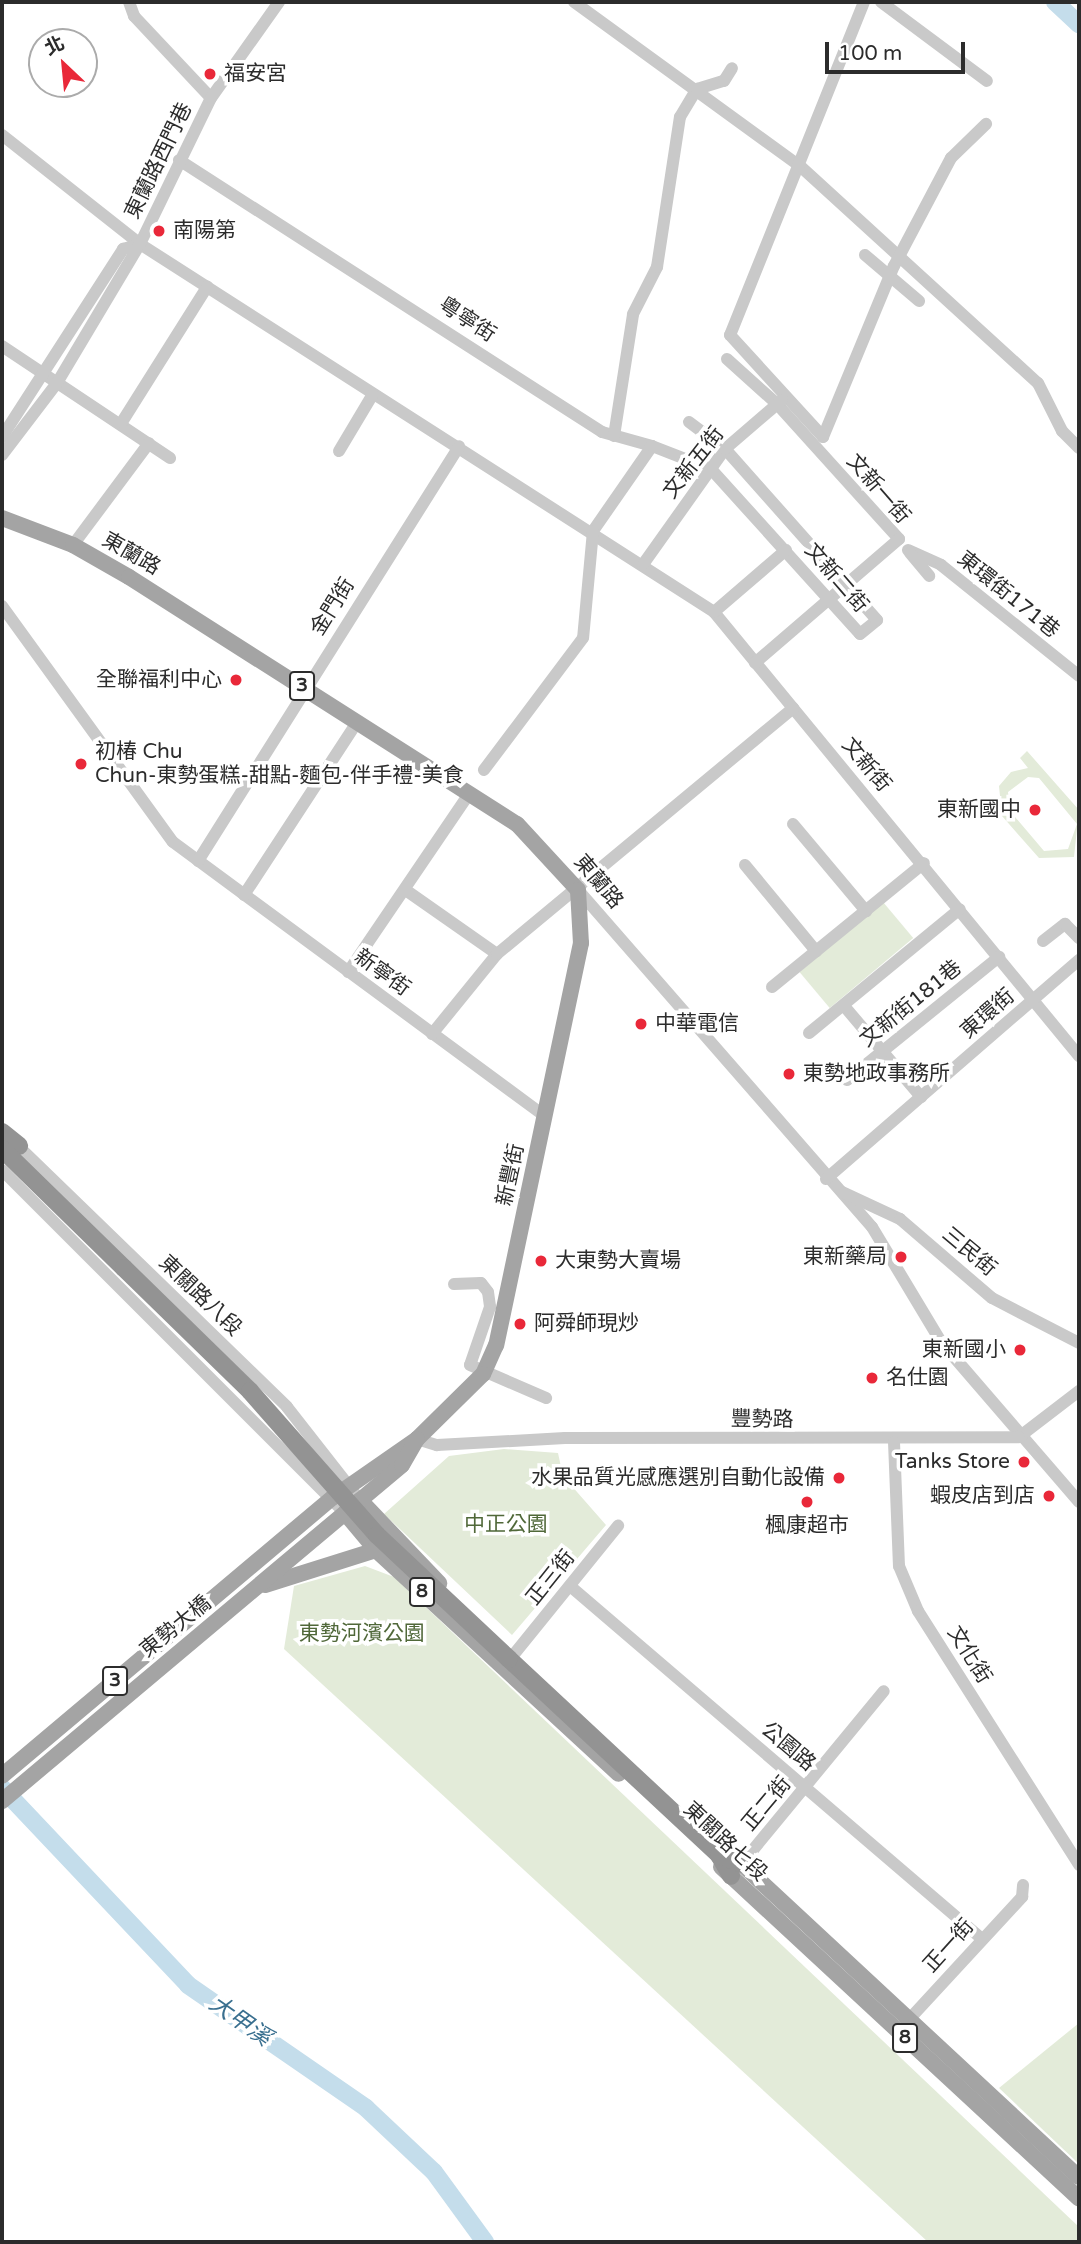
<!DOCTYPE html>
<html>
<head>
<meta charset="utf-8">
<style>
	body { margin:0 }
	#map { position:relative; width:1081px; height:2244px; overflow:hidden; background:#fff; font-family:"Varela Round","Noto Sans TC",sans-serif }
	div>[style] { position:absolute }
	.green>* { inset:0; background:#e3ebd9; transform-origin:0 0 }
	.river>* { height:18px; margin:-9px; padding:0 9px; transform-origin:9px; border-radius:9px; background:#c4ddeb }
	.minor>* { height:12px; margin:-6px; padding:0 6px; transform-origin:6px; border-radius:6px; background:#c9c9c9 }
	.major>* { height:16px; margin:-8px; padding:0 8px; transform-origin:8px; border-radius:8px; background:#a4a4a4 }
	.highway>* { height:18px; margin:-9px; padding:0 9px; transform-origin:9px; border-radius:9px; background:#939393 }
	.highway-bridge>* { height:18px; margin:-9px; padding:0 9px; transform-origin:9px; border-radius:9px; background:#939393 }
	.dots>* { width:19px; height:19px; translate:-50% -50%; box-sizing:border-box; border:4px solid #fff; border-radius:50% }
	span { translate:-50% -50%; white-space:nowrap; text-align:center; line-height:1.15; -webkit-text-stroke:7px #fff; paint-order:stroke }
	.shield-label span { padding:2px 5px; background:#fff; border:2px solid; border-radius:5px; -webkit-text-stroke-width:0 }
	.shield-label { font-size:19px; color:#2c2c2c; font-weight:700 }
	.poi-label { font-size:21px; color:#2c2c2c }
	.left { translate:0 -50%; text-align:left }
	.right { translate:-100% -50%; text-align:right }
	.street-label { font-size:21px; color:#2c2c2c }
	.park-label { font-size:21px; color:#506839 }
	.water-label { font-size:23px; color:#396f8f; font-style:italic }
	.frame { position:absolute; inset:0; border:4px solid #2c2c2c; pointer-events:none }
	.north { position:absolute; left:28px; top:28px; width:70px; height:70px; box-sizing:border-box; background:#fff; border:2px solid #ababab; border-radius:50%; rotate:334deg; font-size:19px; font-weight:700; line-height:28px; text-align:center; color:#2c2c2c }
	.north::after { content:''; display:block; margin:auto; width:24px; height:32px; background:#e92839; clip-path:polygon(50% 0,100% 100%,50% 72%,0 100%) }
	.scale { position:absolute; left:825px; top:42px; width:140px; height:32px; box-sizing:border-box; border:4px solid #2c2c2c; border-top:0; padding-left:9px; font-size:21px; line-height:24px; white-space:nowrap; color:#2c2c2c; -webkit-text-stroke:5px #fff; paint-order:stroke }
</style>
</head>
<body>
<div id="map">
	<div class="green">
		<div style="clip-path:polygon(evenodd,1027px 751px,1079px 810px,1074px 857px,1039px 858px,1002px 816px,999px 786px,1011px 772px,1028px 768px,1020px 758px,1027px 751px,1028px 777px,1039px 778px,1077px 824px,1068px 849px,1044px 851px,1010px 811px,1008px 792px,1028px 777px)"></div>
		<div style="left:883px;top:902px;width:47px;height:109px;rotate:50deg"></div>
		<div style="clip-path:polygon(504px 1449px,558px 1453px,563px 1476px,606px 1525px,512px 1635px,384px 1514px,449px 1456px)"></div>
		<div style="clip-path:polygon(365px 1566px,394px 1577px,1079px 2227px,1079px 2242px,928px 2242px,284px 1649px,294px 1586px)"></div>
		<div style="clip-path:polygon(1079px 2023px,1079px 2164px,999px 2088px)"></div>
	</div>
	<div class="river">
		<div style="left:1055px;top:2px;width:33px;rotate:43deg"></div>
		<div style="left:2px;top:1788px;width:271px;rotate:46.6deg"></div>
		<div style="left:188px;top:1985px;width:216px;rotate:34.6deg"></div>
		<div style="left:366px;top:2108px;width:93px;rotate:43.3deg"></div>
		<div style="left:434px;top:2172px;width:87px;rotate:53.9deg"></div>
	</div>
	<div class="minor">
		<div style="left:129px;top:2px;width:15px;rotate:70deg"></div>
		<div style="left:134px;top:16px;width:112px;rotate:46.8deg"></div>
		<div style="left:574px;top:2px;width:279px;rotate:36deg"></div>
		<div style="left:800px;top:166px;width:322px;rotate:42.4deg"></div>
		<div style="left:1038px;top:383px;width:54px;rotate:63.4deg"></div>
		<div style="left:1062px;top:431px;width:24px;rotate:45deg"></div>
		<div style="left:864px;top:2px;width:359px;rotate:111.9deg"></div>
		<div style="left:730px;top:335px;width:138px;rotate:47.6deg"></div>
		<div style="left:823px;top:437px;width:185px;rotate:-67.5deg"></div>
		<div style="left:894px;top:266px;width:122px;rotate:-62.2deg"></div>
		<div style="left:951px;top:158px;width:49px;rotate:-44.2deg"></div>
		<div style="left:881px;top:2px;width:132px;rotate:36.7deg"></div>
		<div style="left:2px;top:135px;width:176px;rotate:38.3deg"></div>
		<div style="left:140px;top:244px;width:682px;rotate:32.66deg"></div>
		<div style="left:714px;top:612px;width:575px;rotate:50.58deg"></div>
		<div style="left:179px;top:160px;width:503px;rotate:32.74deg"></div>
		<div style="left:602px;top:432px;width:52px;rotate:15.6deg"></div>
		<div style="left:652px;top:446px;width:103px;rotate:124.8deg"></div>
		<div style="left:593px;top:531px;width:107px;rotate:95.3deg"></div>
		<div style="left:583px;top:638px;width:165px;rotate:126.9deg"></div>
		<div style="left:865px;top:255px;width:71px;rotate:40.4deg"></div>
		<div style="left:2px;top:346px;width:202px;rotate:33.7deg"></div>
		<div style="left:727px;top:359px;width:67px;rotate:42deg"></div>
		<div style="left:777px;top:404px;width:182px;rotate:47.9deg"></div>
		<div style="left:899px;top:539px;width:190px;rotate:139.3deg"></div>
		<div style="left:122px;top:422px;width:160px;rotate:-57.8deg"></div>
		<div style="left:614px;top:436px;width:123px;rotate:-81.1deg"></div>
		<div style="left:633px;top:314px;width:53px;rotate:-62.9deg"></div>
		<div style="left:657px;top:267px;width:152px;rotate:-81.3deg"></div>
		<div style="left:680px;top:117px;width:33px;rotate:-59deg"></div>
		<div style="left:697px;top:89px;width:28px;rotate:-17deg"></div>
		<div style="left:724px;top:81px;width:15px;rotate:-58deg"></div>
		<div style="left:2px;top:437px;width:224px;rotate:-57.2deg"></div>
		<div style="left:123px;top:249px;width:18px;rotate:-16deg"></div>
		<div style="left:652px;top:446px;width:63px;rotate:21.3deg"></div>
		<div style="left:711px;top:469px;width:222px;rotate:47.9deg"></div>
		<div style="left:860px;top:634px;width:22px;rotate:-39deg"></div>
		<div style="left:877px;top:620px;width:229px;rotate:-131.6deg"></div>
		<div style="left:725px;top:449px;width:45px;rotate:-143.1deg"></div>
		<div style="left:339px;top:451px;width:66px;rotate:-59.2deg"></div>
		<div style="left:2px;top:455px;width:91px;rotate:-52.6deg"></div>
		<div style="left:57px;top:383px;width:162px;rotate:-59.2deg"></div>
		<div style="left:140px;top:244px;width:162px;rotate:-64.1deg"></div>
		<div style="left:211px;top:98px;width:118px;rotate:-54.7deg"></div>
		<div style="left:73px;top:545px;width:127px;rotate:-53.3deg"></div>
		<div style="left:908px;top:550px;width:36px;rotate:24deg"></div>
		<div style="left:941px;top:565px;width:177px;rotate:38.8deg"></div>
		<div style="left:910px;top:553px;width:30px;rotate:50deg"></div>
		<div style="left:644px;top:563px;width:140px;rotate:-54.6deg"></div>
		<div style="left:725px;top:449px;width:75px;rotate:-40.7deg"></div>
		<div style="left:2px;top:606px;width:291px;rotate:54.1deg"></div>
		<div style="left:173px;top:842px;width:460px;rotate:36.4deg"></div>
		<div style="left:714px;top:612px;width:95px;rotate:-40.7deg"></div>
		<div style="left:793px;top:824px;width:114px;rotate:50deg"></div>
		<div style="left:198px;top:861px;width:490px;rotate:-57.8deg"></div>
		<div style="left:745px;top:865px;width:112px;rotate:50.5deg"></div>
		<div style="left:578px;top:890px;width:447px;rotate:48.9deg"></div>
		<div style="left:872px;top:1227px;width:134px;rotate:59deg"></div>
		<div style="left:941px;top:1342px;width:211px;rotate:49.2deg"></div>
		<div style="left:407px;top:891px;width:110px;rotate:35deg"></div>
		<div style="left:244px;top:895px;width:207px;rotate:-56.8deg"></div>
		<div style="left:1043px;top:941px;width:28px;rotate:-38deg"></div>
		<div style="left:1065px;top:924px;width:20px;rotate:45deg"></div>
		<div style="left:348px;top:972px;width:215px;rotate:-55.8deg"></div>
		<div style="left:772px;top:987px;width:196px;rotate:-39.2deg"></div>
		<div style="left:845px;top:1007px;width:118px;rotate:49.8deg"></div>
		<div style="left:809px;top:1033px;width:195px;rotate:-39.4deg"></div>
		<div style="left:432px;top:1034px;width:103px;rotate:-50.9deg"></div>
		<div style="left:497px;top:954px;width:385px;rotate:-39.7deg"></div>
		<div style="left:847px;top:1080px;width:196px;rotate:-39deg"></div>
		<div style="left:14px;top:1142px;width:380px;rotate:44.1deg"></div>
		<div style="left:287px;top:1407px;width:118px;rotate:51.9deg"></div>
		<div style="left:2px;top:1170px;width:485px;rotate:45deg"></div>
		<div style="left:826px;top:1179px;width:335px;rotate:-40.9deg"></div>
		<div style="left:842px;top:1192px;width:64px;rotate:25deg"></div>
		<div style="left:900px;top:1219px;width:121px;rotate:40.7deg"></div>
		<div style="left:992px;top:1298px;width:98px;rotate:27.3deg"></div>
		<div style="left:454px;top:1284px;width:27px;rotate:-2deg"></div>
		<div style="left:481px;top:1283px;width:11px;rotate:52deg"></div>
		<div style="left:488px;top:1292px;width:15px;rotate:82deg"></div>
		<div style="left:490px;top:1307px;width:61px;rotate:109deg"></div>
		<div style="left:470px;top:1365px;width:83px;rotate:23.5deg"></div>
		<div style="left:1019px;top:1437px;width:76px;rotate:-37.5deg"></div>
		<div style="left:417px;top:1439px;width:21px;rotate:17deg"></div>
		<div style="left:437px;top:1445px;width:128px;rotate:-3.1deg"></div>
		<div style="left:565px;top:1438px;width:454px;rotate:-0.1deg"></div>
		<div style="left:894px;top:1442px;width:124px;rotate:87.7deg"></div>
		<div style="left:899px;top:1566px;width:49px;rotate:67.1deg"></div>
		<div style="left:918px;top:1611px;width:301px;rotate:57.6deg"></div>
		<div style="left:570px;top:1586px;width:543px;rotate:40.59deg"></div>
		<div style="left:515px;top:1653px;width:164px;rotate:-51deg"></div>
		<div style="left:738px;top:1868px;width:229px;rotate:-50.5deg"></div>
		<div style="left:903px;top:2026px;width:176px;rotate:-47.3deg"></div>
		<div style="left:1022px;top:1897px;width:12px;rotate:-85deg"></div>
	</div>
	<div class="major">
		<div style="left:2px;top:518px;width:76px;rotate:20.8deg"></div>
		<div style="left:73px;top:545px;width:64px;rotate:29.7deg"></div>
		<div style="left:129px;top:577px;width:460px;rotate:32.5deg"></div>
		<div style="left:517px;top:824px;width:90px;rotate:47.3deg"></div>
		<div style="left:578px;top:890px;width:53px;rotate:86.8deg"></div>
		<div style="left:581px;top:943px;width:411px;rotate:101.9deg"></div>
		<div style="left:496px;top:1345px;width:32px;rotate:114deg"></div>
		<div style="left:483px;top:1374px;width:93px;rotate:135.4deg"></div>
		<div style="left:417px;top:1439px;width:103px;rotate:145.2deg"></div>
		<div style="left:332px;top:1498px;width:431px;rotate:139.9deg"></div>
		<div style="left:360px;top:1500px;width:115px;rotate:46.4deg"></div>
		<div style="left:345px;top:1513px;width:48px;rotate:50deg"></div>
		<div style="left:376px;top:1550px;width:330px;rotate:42.7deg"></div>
		<div style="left:265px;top:1585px;width:116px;rotate:-17.5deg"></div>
		<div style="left:2px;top:1801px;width:522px;rotate:-40.03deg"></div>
		<div style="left:402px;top:1465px;width:30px;rotate:-60deg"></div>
		<div style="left:732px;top:1855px;width:473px;rotate:42.9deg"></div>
		<div style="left:721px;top:1867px;width:488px;rotate:42.8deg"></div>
	</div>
	<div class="highway">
		<div style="left:2px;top:1132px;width:22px;rotate:39deg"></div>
		<div style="left:2px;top:1149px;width:170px;rotate:44.3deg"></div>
		<div style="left:509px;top:1659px;width:287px;rotate:43deg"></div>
		<div style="left:719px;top:1855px;width:24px;rotate:60deg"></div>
		<div style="left:719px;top:1855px;width:25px;rotate:21deg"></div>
	</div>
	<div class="highway-bridge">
		<div style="left:124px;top:1268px;width:176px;rotate:44.3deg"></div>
		<div style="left:250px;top:1391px;width:192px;rotate:48.6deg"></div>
		<div style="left:377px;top:1535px;width:181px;rotate:43.2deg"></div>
	</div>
	<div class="dots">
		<div style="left:210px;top:74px;background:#e92839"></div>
		<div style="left:159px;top:231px;background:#e92839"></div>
		<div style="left:236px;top:680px;background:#e92839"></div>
		<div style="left:81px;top:764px;background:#e92839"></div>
		<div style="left:1035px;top:810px;background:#e92839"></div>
		<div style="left:641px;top:1024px;background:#e92839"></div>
		<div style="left:789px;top:1074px;background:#e92839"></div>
		<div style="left:901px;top:1257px;background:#e92839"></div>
		<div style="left:541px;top:1261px;background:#e92839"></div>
		<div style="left:520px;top:1324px;background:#e92839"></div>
		<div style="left:1020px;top:1350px;background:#e92839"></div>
		<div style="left:872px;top:1378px;background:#e92839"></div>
		<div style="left:1024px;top:1462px;background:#e92839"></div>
		<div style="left:839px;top:1478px;background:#e92839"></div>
		<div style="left:1049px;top:1496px;background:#e92839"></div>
		<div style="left:807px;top:1502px;background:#e92839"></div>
	</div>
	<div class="shield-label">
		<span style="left:302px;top:686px">3</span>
		<span style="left:422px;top:1592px">8</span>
		<span style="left:115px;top:1681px">3</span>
		<span style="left:905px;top:2038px">8</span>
	</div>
	<div class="poi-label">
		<span class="left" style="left:224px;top:74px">福安宮</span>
		<span class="left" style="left:173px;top:231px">南陽第</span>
		<span class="right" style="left:222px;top:680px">全聯福利中心</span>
		<span class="left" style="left:95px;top:764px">初椿 Chu<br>Chun-東勢蛋糕-甜點-麵包-伴手禮-美食</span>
		<span class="right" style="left:1021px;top:810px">東新國中</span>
		<span class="left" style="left:655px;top:1024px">中華電信</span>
		<span class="left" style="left:803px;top:1074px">東勢地政事務所</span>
		<span class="right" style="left:887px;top:1257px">東新藥局</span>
		<span class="left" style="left:555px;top:1261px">大東勢大賣場</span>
		<span class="left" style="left:534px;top:1324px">阿舜師現炒</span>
		<span class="right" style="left:1006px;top:1350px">東新國小</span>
		<span class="left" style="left:886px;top:1378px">名仕園</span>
		<span class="right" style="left:1010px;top:1462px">Tanks Store</span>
		<span class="right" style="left:825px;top:1478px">水果品質光感應選別自動化設備</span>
		<span class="right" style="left:1035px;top:1496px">蝦皮店到店</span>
		<span style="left:807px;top:1526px">楓康超市</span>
	</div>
	<div class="street-label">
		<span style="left:159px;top:161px;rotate:-64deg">東蘭路西門巷</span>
		<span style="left:467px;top:320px;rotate:33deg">粵寧街</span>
		<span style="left:694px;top:463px;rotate:-52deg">文新五街</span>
		<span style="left:878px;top:489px;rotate:49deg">文新一街</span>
		<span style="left:131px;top:554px;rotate:30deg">東蘭路</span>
		<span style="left:836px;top:578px;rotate:49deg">文新二街</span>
		<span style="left:1008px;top:595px;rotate:39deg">東環街171巷</span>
		<span style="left:333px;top:607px;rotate:-58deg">金門街</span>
		<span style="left:866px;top:765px;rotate:50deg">文新街</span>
		<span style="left:598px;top:882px;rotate:50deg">東蘭路</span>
		<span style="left:382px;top:973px;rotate:36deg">新寧街</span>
		<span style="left:911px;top:1004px;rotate:-39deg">文新街181巷</span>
		<span style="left:988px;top:1014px;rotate:-41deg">東環街</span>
		<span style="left:511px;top:1175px;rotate:-78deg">新豐街</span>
		<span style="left:969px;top:1252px;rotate:40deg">三民街</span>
		<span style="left:200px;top:1296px;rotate:44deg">東關路八段</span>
		<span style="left:762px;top:1420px;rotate:1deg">豐勢路</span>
		<span style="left:551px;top:1578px;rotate:-51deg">正三街</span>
		<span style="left:176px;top:1627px;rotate:-39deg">東勢大橋</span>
		<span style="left:969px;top:1655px;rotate:58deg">文化街</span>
		<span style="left:788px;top:1747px;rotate:40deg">公園路</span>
		<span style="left:767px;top:1804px;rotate:-50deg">正二街</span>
		<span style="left:725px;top:1842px;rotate:43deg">東關路七段</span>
		<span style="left:949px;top:1946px;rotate:-48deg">正一街</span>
	</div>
	<div class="park-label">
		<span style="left:506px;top:1525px">中正公園</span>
		<span style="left:362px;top:1634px">東勢河濱公園</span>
	</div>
	<div class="water-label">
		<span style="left:240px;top:2021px;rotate:35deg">大甲溪</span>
	</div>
	<div class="frame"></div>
	<div class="north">北</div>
	<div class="scale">100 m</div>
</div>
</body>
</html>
